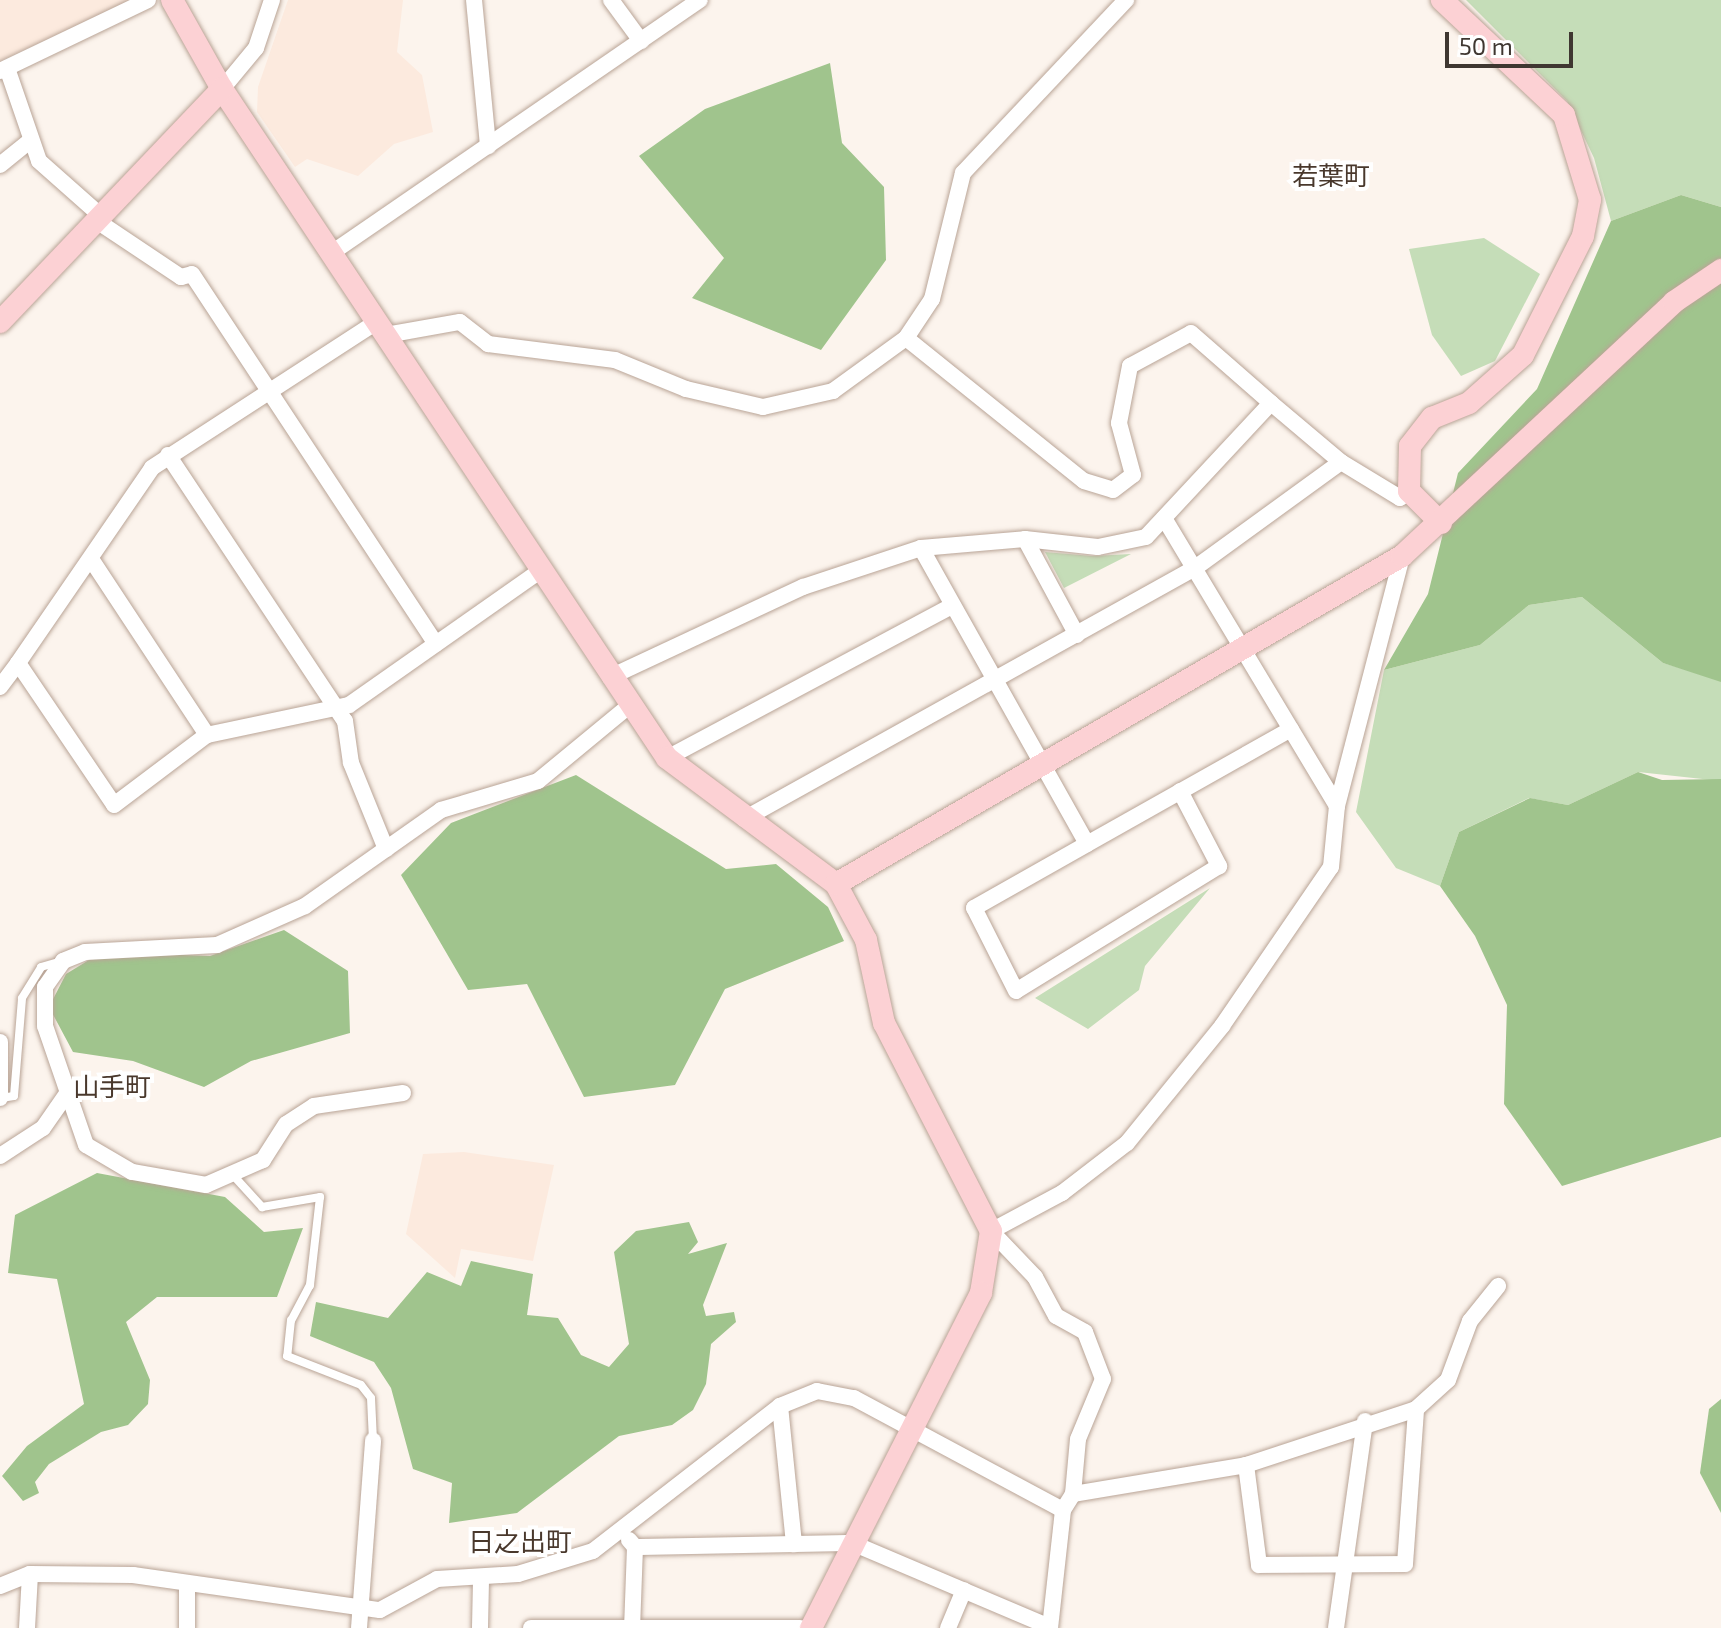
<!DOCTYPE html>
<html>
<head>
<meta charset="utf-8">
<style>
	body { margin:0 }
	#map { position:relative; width:1721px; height:1628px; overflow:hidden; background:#fcf4ed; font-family:"Exo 2","Noto Sans JP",sans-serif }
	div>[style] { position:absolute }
	.built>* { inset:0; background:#fceade }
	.green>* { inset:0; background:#c5ddb8 }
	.forest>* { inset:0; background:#a0c48d }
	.roads { filter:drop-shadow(0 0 2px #b9a496) drop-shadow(0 0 2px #b9a496) }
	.lane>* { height:8px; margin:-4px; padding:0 4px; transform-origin:4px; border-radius:4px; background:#fff }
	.street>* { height:16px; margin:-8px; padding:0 8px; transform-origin:8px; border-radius:8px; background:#fff }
	.secondary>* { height:22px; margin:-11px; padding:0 11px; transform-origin:11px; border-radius:11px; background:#fcd1d4 }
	span { translate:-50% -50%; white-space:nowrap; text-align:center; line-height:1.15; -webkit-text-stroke:8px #fff; paint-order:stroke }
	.quarter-label { font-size:26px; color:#49382c }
	.scale { position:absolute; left:1445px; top:32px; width:128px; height:36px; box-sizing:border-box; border:4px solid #3f3731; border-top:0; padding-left:10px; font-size:24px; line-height:28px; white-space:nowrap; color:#3f3731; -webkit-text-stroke:6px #fff; paint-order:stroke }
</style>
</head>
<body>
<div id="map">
	<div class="built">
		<div style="clip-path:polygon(0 0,132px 0,0 61px)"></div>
		<div style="clip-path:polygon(288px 0,403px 0,397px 52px,422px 75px,433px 132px,394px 144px,358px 176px,307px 159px,295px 167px,257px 112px,258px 87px)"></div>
		<div style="clip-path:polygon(464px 1152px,554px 1165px,533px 1261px,461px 1249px,455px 1278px,406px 1234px,423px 1154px)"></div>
	</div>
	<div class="green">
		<div style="clip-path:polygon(1466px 0,1721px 0,1721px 207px,1681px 195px,1611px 221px,1594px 158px,1567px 101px)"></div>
		<div style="clip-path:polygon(1484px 238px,1540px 274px,1495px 361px,1461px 376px,1432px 335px,1409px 249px)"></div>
		<div style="clip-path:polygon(1045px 552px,1092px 556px,1131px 554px,1064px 588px)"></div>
		<div style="clip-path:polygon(1582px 597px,1663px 663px,1721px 680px,1721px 781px,1638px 772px,1568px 805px,1529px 798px,1459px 832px,1440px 886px,1396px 868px,1356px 812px,1384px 670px,1480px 645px,1529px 605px)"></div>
		<div style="clip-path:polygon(1210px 888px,1145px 966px,1139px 990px,1088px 1029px,1035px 998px)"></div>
	</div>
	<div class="forest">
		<div style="clip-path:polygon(830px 63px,842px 143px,884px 187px,886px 260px,821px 350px,692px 298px,724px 258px,639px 156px,705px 109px)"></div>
		<div style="clip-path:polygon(1681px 195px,1721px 207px,1721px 682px,1663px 663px,1582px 597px,1529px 605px,1480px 645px,1384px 670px,1428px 594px,1458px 473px,1537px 389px,1611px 221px)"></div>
		<div style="clip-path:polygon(1638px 772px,1662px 780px,1721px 779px,1721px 1137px,1562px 1186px,1504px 1104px,1507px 1005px,1475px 936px,1440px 886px,1459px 832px,1530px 798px,1568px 805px)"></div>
		<div style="clip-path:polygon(576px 775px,726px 869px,776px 864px,828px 907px,844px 941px,725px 989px,675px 1085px,584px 1097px,527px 984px,468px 990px,401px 875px,451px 823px)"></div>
		<div style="clip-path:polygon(284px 930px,348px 971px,350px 1033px,251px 1061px,204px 1087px,133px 1061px,73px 1052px,49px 1007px,66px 974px,102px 952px,210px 956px)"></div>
		<div style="clip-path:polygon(97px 1173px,225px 1197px,264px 1232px,303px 1228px,277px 1297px,157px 1297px,126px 1322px,150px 1380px,148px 1404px,128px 1425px,101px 1432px,49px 1464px,35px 1482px,39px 1493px,23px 1501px,2px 1476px,27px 1446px,84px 1404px,57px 1279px,8px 1273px,15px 1215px)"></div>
		<div style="clip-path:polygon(689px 1222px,698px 1242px,688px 1254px,727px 1243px,703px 1305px,706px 1316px,734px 1312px,736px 1322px,711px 1344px,706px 1384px,693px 1410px,672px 1425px,619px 1436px,517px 1513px,449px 1523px,452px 1483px,413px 1469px,391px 1388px,374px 1362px,310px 1336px,316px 1302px,388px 1318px,427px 1272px,461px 1286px,471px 1261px,533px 1274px,527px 1315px,558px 1318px,581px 1355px,609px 1367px,629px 1344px,614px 1252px,636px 1231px)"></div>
		<div style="clip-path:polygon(1721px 1399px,1721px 1513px,1700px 1473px,1709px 1409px)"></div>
	</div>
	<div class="roads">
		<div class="lane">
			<div style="left:1px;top:1098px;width:13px;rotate:-9deg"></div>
			<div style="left:14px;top:1096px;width:98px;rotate:-85.3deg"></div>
			<div style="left:22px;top:998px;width:36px;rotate:-58deg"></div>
			<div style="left:41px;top:967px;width:19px;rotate:-16deg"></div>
			<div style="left:232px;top:1174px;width:45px;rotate:47.7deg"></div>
			<div style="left:262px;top:1207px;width:59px;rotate:-9.8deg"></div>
			<div style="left:320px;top:1197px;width:89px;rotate:96.5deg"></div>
			<div style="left:310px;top:1285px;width:40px;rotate:118deg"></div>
			<div style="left:291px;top:1320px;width:36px;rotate:96deg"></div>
			<div style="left:287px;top:1356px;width:79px;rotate:21.4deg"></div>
			<div style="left:361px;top:1385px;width:16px;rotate:52deg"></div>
			<div style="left:371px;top:1398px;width:43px;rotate:87.3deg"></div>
		</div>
		<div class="street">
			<div style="left:474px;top:0;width:147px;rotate:84.5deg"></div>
			<div style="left:611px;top:0;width:51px;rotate:53.8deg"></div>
			<div style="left:7px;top:68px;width:98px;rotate:71deg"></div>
			<div style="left:39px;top:161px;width:83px;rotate:41.6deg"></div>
			<div style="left:0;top:71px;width:164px;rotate:-25.6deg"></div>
			<div style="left:222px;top:89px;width:53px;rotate:-50.3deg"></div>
			<div style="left:256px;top:48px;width:51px;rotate:-71.6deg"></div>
			<div style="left:0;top:165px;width:36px;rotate:-39deg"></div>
			<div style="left:97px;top:221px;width:101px;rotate:33.7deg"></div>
			<div style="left:181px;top:277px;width:11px;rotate:-15deg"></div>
			<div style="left:192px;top:274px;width:443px;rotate:56.6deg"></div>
			<div style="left:333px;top:252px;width:445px;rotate:-34.5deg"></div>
			<div style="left:378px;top:321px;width:270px;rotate:147deg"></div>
			<div style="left:152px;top:468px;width:237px;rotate:124.5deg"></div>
			<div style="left:18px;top:663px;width:171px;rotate:55.9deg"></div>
			<div style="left:114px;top:805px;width:116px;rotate:-37deg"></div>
			<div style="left:207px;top:735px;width:145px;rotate:-11.9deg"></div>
			<div style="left:349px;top:705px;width:233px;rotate:-35.1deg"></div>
			<div style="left:386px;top:335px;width:75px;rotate:-10deg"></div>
			<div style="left:460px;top:322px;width:36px;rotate:38deg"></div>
			<div style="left:488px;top:344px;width:128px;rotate:7.2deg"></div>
			<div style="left:615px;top:360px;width:77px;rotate:22.2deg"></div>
			<div style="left:686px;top:389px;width:79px;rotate:13.2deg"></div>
			<div style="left:763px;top:407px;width:72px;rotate:-12.9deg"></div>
			<div style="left:833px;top:391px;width:90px;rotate:-36deg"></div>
			<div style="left:906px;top:338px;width:47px;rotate:-56.3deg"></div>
			<div style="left:932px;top:299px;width:130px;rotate:-76.2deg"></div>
			<div style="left:963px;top:173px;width:238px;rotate:-46.7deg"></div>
			<div style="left:906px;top:338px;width:228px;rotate:38.8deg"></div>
			<div style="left:1084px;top:481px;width:30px;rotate:17deg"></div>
			<div style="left:1113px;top:490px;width:25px;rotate:-37deg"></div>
			<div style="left:1133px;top:475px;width:54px;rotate:-105.1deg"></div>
			<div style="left:1119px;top:423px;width:58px;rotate:-79.1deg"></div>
			<div style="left:1130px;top:366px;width:69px;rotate:-28.4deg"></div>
			<div style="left:1191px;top:333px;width:106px;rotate:41.2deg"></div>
			<div style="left:168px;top:455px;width:320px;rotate:56.4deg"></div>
			<div style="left:345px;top:721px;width:42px;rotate:81.9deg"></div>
			<div style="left:351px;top:763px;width:93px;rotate:67.9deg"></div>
			<div style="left:1164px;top:518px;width:336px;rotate:59deg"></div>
			<div style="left:1025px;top:539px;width:109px;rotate:61.6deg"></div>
			<div style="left:921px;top:548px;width:339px;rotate:60.7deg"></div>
			<div style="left:91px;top:559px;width:211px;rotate:56.6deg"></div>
			<div style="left:610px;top:677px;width:213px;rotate:-25deg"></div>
			<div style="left:803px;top:587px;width:124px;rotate:-18.3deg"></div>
			<div style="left:921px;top:548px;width:104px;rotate:-4.9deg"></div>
			<div style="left:1025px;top:539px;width:73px;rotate:6.3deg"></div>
			<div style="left:1098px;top:547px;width:49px;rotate:-11.8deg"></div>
			<div style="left:1146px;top:537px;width:183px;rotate:-47deg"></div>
			<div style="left:1271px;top:403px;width:92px;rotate:40.1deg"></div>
			<div style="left:1341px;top:462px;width:69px;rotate:31.4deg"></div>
			<div style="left:1400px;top:498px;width:11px;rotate:-38deg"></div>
			<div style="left:0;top:687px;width:30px;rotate:-53deg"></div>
			<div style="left:667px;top:758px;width:323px;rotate:-28.1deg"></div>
			<div style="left:1180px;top:791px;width:85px;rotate:62.5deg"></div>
			<div style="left:1219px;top:866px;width:238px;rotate:148.4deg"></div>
			<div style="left:1016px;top:991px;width:93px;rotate:-116.8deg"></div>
			<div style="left:974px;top:908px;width:130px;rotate:-29.5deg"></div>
			<div style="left:1087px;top:844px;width:234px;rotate:-29.4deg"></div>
			<div style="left:744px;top:819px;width:516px;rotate:-29.1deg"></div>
			<div style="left:1195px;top:568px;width:180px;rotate:-36deg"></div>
			<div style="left:0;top:1042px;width:56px;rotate:90deg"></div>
			<div style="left:403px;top:1093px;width:90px;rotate:171.7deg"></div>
			<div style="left:314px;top:1106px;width:33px;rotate:147deg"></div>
			<div style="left:286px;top:1124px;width:43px;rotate:122.6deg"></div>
			<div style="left:263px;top:1160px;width:62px;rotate:156.3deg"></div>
			<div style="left:206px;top:1185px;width:75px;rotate:-170deg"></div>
			<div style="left:132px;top:1172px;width:53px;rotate:-149.6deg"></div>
			<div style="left:86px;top:1145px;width:126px;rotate:-109deg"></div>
			<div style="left:45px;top:1026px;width:39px;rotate:-90deg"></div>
			<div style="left:45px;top:987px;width:32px;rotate:-55deg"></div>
			<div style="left:63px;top:961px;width:24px;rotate:-22deg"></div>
			<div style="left:85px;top:952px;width:132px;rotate:-3deg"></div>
			<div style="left:217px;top:945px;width:96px;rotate:-23.9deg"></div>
			<div style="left:305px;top:906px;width:166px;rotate:-35.2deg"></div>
			<div style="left:441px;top:810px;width:101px;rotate:-16.6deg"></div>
			<div style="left:538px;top:781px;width:118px;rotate:-39.5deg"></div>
			<div style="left:0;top:1156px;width:51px;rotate:-33.1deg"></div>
			<div style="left:43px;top:1128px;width:40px;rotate:-55.1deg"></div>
			<div style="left:780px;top:1406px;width:139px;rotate:84.2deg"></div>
			<div style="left:1246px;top:1465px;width:101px;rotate:82.6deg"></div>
			<div style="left:1259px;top:1565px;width:146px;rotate:-0.4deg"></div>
			<div style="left:1405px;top:1564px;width:155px;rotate:-85.9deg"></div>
			<div style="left:1073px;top:1494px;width:175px;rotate:-9.5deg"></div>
			<div style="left:1246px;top:1465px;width:179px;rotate:-18.2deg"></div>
			<div style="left:1416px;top:1409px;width:43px;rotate:-42.2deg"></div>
			<div style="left:1448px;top:1380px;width:63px;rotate:-69.6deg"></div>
			<div style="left:1470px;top:1321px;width:45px;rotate:-51.3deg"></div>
			<div style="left:629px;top:1540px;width:9px;rotate:49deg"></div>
			<div style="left:635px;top:1547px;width:81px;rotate:92.1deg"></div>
			<div style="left:635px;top:1547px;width:217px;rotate:-1.1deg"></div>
			<div style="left:852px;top:1543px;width:215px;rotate:23deg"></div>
			<div style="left:0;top:1586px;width:32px;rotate:-22deg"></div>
			<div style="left:30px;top:1574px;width:103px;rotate:0.6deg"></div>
			<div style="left:133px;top:1575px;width:249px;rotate:8.1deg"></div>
			<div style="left:380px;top:1610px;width:65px;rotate:-28.5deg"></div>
			<div style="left:437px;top:1579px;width:81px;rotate:-3.5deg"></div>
			<div style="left:518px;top:1574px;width:78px;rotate:-17deg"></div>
			<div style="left:593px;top:1551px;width:237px;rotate:-37.8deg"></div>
			<div style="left:780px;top:1406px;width:40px;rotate:-22deg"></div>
			<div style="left:817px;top:1391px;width:38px;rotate:11deg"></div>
			<div style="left:854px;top:1398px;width:237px;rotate:28.2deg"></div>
			<div style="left:27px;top:1628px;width:54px;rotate:-86.8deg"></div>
			<div style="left:187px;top:1628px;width:40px;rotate:-90deg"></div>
			<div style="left:359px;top:1628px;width:188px;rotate:-85.7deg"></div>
			<div style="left:480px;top:1628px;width:48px;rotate:-88.8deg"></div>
			<div style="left:531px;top:1628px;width:269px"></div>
			<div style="left:948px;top:1628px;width:41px;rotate:-67.2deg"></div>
			<div style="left:1050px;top:1628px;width:119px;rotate:-83.7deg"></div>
			<div style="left:1063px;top:1510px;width:19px;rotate:-58deg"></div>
			<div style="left:1073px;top:1494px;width:55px;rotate:-84.8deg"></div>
			<div style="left:1078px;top:1439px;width:65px;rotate:-67.4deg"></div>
			<div style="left:1103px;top:1379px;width:50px;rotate:-111deg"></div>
			<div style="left:1085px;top:1332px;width:33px;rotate:-151deg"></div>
			<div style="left:1056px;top:1316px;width:44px;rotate:-118.3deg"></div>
			<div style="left:1035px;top:1277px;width:64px;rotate:-133.7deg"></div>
			<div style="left:991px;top:1231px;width:81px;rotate:-28.2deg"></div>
			<div style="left:1062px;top:1193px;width:82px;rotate:-37.6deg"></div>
			<div style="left:1127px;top:1143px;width:151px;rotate:-50.9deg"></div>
			<div style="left:1222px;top:1026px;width:193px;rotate:-55.6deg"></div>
			<div style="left:1331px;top:867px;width:61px;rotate:-84.4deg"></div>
			<div style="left:1337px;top:806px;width:258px;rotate:-75.4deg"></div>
			<div style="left:1336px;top:1628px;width:209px;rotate:-82deg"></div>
		</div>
		<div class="secondary">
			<div style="left:172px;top:0;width:102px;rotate:60.7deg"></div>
			<div style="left:222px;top:89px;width:803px;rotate:56.37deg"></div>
			<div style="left:667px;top:758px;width:211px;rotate:36.7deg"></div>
			<div style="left:836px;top:884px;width:64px;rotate:61.8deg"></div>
			<div style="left:866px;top:940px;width:85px;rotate:77.8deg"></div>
			<div style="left:884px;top:1023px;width:234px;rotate:62.8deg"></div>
			<div style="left:991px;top:1231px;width:63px;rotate:99.2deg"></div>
			<div style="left:981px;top:1293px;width:376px;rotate:116.9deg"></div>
			<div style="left:0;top:322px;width:322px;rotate:-46.4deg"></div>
			<div style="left:1441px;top:523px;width:45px;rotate:-135deg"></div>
			<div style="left:1409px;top:491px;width:45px;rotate:-88.7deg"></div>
			<div style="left:1410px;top:446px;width:36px;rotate:-52deg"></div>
			<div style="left:1432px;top:418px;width:40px;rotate:-22deg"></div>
			<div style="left:1469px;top:403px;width:72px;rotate:-41.6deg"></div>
			<div style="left:1523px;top:355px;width:133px;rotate:-63.2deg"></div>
			<div style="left:1583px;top:236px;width:37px;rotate:-79deg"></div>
			<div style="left:1590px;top:200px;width:89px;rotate:-107deg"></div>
			<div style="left:1564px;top:115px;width:168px;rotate:-136.7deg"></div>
			<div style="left:836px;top:884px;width:654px;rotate:-30.09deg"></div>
			<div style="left:1402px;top:556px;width:372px;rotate:-43deg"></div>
			<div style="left:1674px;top:302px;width:57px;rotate:-34.2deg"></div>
		</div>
	</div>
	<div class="quarter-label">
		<span style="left:1331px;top:175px">若葉町</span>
		<span style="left:112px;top:1086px">山手町</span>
		<span style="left:520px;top:1541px">日之出町</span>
	</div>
	<div class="scale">50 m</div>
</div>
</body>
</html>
